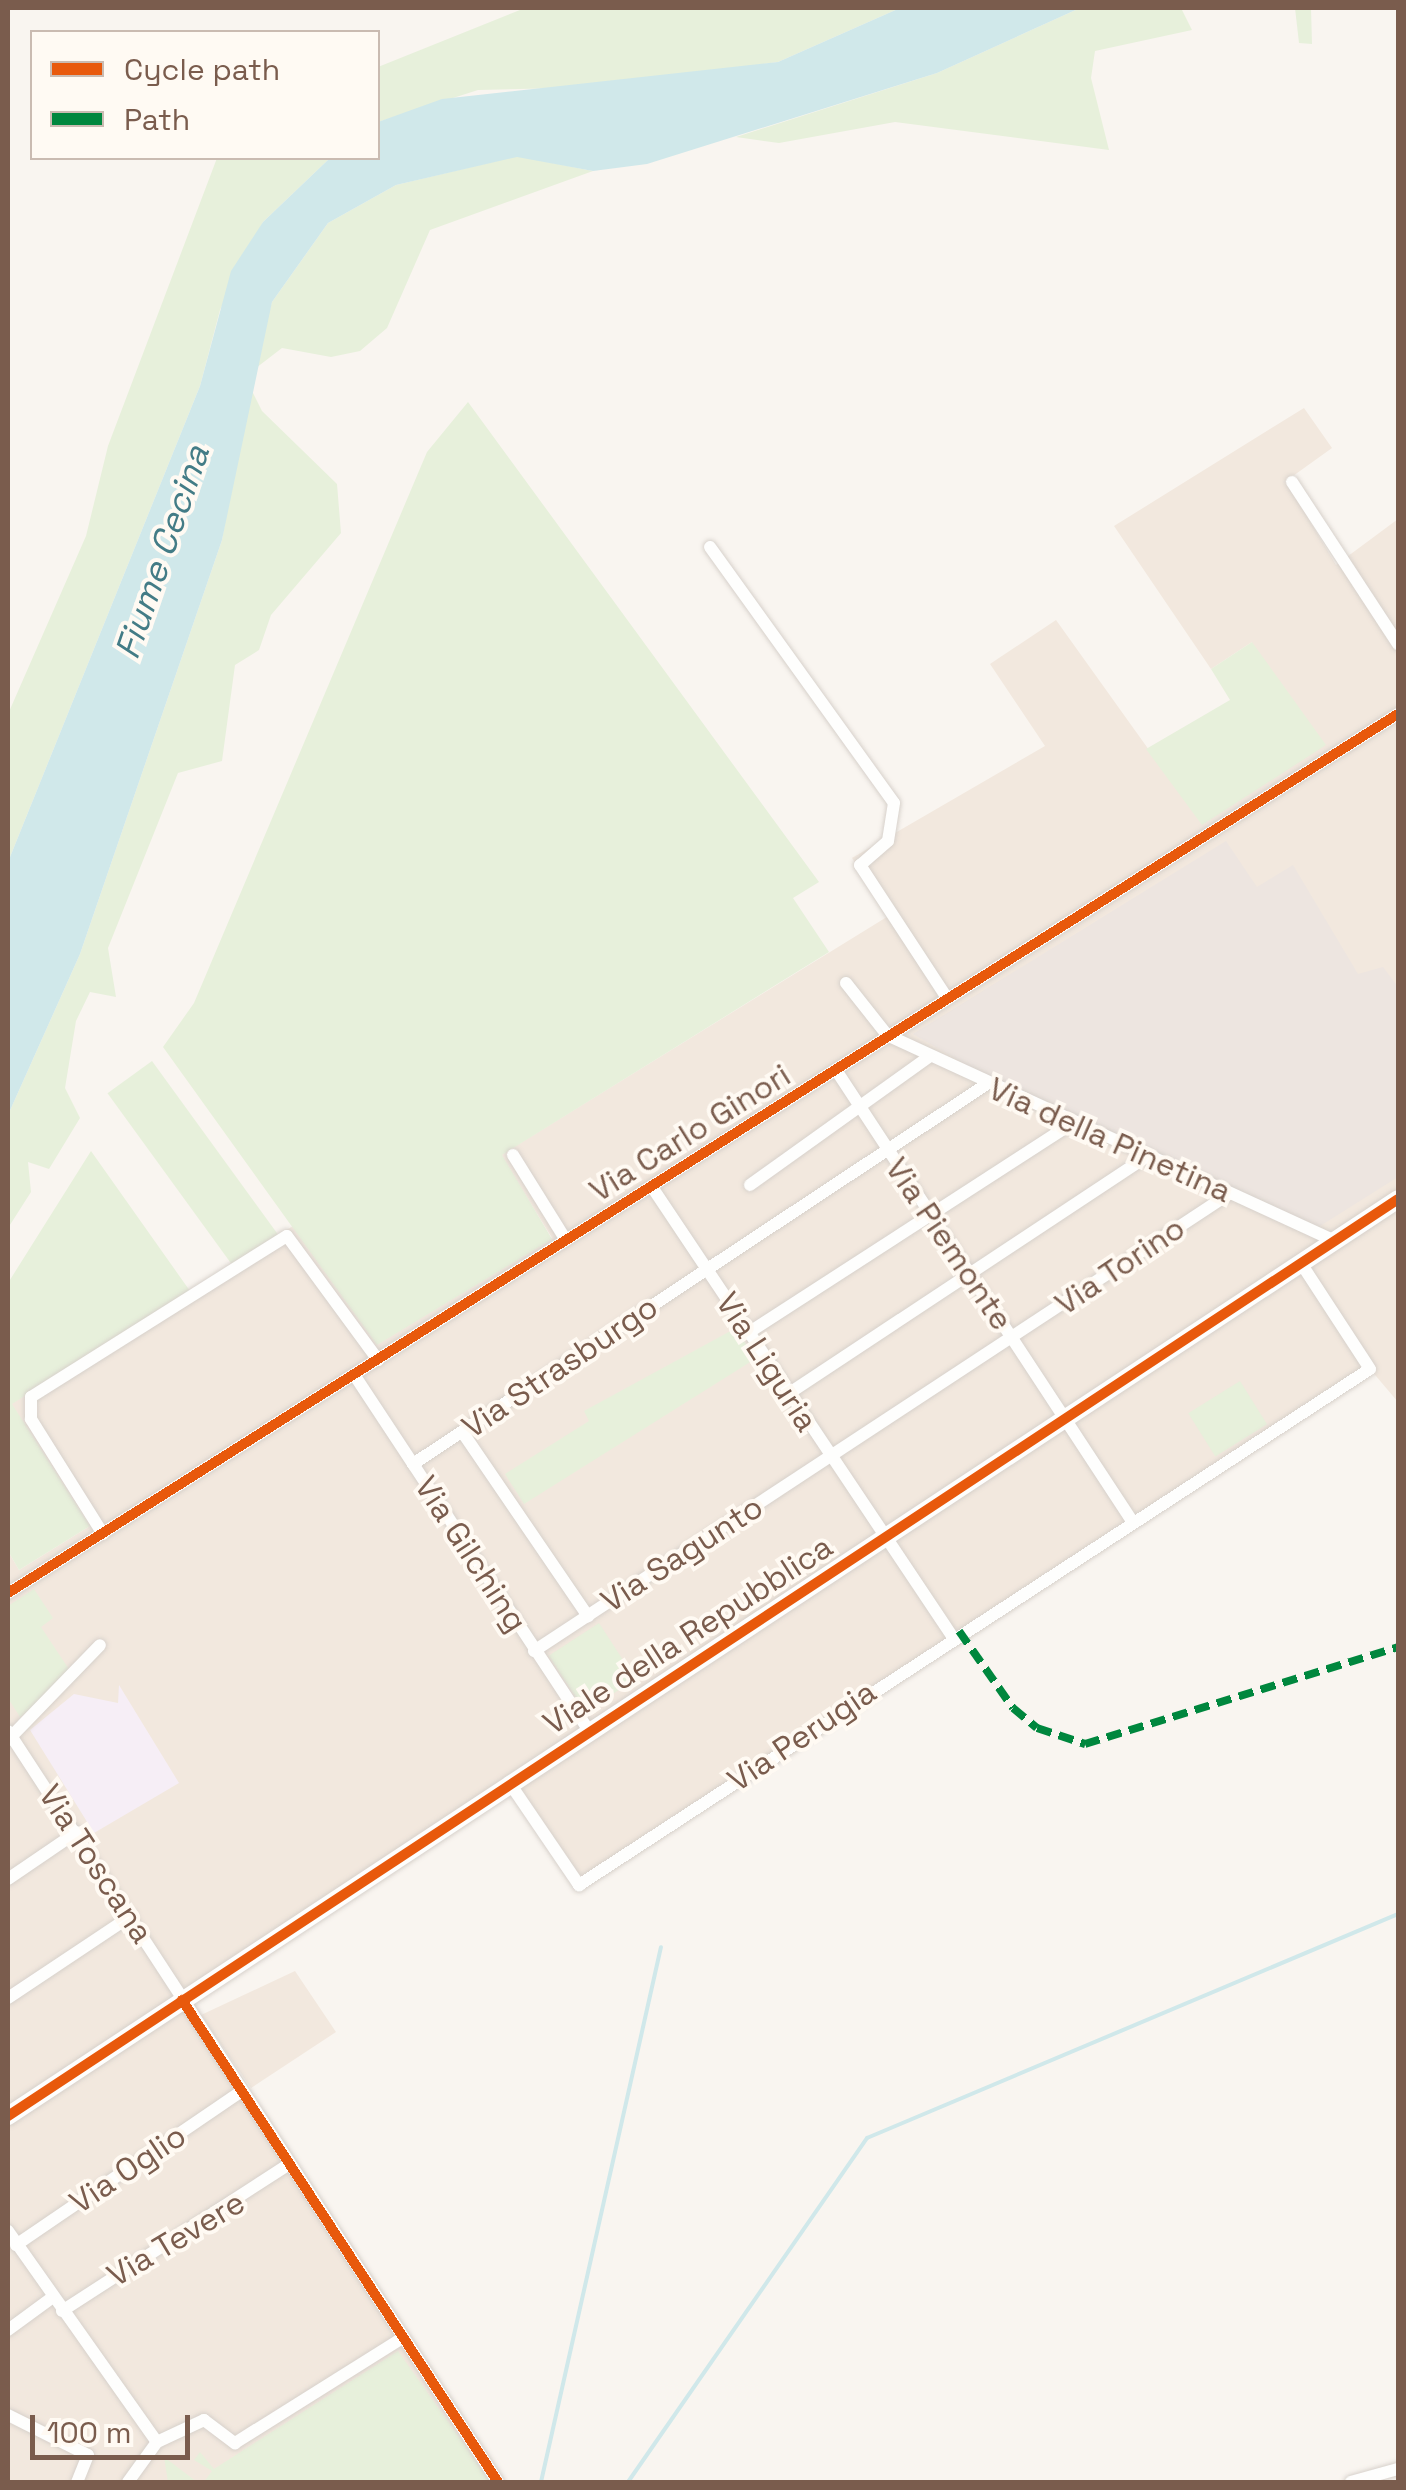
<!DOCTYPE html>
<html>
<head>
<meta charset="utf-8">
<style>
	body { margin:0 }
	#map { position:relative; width:1406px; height:2490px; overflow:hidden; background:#f9f5f0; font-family:"Space Grotesk",sans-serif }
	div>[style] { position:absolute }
	.residential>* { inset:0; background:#f2e8de }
	.industrial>* { inset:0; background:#ede5e0 }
	.education>* { inset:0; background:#f6eef6 }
	.green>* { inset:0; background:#e7f0db; transform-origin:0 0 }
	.water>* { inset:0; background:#d0e8ea }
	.stream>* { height:4px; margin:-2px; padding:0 2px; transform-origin:2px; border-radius:2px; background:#d0e8ea }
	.roads { filter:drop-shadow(0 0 2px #d7d1cb) drop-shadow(0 0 2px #d7d1cb) }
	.street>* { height:12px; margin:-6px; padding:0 6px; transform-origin:6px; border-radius:6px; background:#fefefd }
	.secondary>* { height:18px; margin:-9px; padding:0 9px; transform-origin:9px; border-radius:9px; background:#fefefd }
	.quiet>* { height:8px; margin-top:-4px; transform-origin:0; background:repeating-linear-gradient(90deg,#00873e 0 15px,transparent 0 23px) }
	.cycleway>* { height:10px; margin:-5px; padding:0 5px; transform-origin:5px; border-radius:5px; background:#e8590c }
	span { translate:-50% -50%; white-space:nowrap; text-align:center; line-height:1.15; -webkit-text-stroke:8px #fffaf3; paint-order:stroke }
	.street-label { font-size:32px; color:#7a5c4d }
	.water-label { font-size:35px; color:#437c86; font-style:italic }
	.frame { position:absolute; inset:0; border:10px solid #7a5c4d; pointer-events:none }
	.legend { position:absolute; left:30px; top:30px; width:350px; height:130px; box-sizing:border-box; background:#fffaf3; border:2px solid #cabbb1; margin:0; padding:12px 18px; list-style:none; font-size:30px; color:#7a5c4d }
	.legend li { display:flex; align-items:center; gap:20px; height:50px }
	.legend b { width:50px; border:2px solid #cabbb1 }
	.scale { position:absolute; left:30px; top:2415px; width:160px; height:45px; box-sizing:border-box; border:5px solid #7a5c4d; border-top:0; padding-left:12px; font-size:30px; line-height:35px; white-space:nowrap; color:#7a5c4d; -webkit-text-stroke:8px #fffaf3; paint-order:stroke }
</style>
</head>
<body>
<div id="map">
	<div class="residential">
		<div style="clip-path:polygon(1304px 408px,1332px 448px,1286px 481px,1336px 565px,1398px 519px,1398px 1402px,1370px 1369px,579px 1885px,510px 1783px,183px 2000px,498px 2482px,8px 2482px,8px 1551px,19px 1570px,90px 1526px,11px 1404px,293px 1226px,378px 1344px,552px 1238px,501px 1155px,890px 915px,852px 858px,1045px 746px,990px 664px,1056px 620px,1202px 824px,1252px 642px,1211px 669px,1114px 526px)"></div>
		<div style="clip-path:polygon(295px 1971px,336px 2032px,251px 2088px,201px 2015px)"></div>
	</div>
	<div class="industrial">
		<div style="clip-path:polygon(1226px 841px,1257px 887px,1293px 865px,1358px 974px,1383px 967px,1398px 987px,1398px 1177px,1317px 1228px,1001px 1085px,913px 1034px)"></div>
	</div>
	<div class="education">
		<div style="clip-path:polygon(119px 1685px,179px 1783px,94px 1833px,30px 1730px,74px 1694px,118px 1703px)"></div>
	</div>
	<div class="green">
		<div style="clip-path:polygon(525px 8px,900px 8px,778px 62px,607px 87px,478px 90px,378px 122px,378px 67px)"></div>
		<div style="clip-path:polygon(1080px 8px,1181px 8px,1192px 30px,1095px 51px,1091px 78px,1109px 150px,895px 122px,779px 143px,736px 137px,937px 73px)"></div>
		<div style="clip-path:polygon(1295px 8px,1311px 8px,1312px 44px,1299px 43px)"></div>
		<div style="clip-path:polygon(517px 156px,593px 171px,430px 230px,387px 328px,360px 351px,331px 357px,282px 348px,252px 371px,272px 302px,328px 223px,396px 185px)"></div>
		<div style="clip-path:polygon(217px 158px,330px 158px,263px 222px,220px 310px,200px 386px,8px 862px,8px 714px,86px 536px,108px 446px)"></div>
		<div style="clip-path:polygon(249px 385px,262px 411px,337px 484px,341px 533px,271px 615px,259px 650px,235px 665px,222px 761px,178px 773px,108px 948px,116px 997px,90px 992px,76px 1021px,65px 1088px,80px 1118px,49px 1169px,28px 1162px,31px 1192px,8px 1228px,8px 1115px,80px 954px,222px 540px)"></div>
		<div style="clip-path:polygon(468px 402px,819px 882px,793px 898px,829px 952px,502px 1155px,552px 1239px,377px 1345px,163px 1047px,194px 1003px,427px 452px)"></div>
		<div style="clip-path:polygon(1252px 642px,1326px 745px,1202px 825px,1146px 749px,1230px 700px,1211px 669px)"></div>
		<div style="left:152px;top:1061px;width:215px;height:55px;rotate:54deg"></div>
		<div style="clip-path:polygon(91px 1151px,190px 1291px,12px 1404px,90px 1526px,19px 1570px,8px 1551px,8px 1283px)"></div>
		<div style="clip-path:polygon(736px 1328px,755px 1359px,524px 1504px,505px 1474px,589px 1421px,584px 1411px)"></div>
		<div style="left:1240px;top:1381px;width:51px;height:61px;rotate:58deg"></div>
		<div style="clip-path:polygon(34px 1589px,53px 1618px,41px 1627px,76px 1680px,20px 1717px,8px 1698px,8px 1606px)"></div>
		<div style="left:599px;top:1623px;width:67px;height:60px;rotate:57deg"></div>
		<div style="clip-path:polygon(398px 2351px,491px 2482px,204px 2482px,212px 2471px,194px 2460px,200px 2452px,214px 2469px)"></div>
		<div style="clip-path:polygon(164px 2457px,197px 2482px,168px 2482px)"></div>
	</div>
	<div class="water">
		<div style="clip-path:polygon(900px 8px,1080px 8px,937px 73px,647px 164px,593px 171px,517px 157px,396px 185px,328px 223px,272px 302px,222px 540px,80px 954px,8px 1115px,8px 862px,200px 386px,231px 271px,263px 222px,330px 158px,378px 158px,378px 122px,442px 99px,778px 62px)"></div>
	</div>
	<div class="stream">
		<div style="left:541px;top:2482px;width:548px;rotate:-77.36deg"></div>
		<div style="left:628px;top:2482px;width:419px;rotate:-55.2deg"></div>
		<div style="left:867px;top:2138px;width:576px;rotate:-22.87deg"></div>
	</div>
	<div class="roads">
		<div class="street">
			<div style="left:1292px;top:482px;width:194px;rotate:56.8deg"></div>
			<div style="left:710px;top:547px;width:315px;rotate:54.3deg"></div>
			<div style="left:894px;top:803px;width:38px;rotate:99deg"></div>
			<div style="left:888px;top:841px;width:37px;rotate:139deg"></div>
			<div style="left:860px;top:865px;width:159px;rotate:56.8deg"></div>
			<div style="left:846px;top:983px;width:66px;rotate:51.7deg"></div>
			<div style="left:887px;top:1035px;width:493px;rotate:24.7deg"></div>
			<div style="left:836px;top:1070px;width:539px;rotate:56.72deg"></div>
			<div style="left:513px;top:1155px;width:100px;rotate:58.1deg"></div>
			<div style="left:750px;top:1185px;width:220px;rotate:-35.6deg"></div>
			<div style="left:652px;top:1187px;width:540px;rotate:56.25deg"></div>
			<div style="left:748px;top:1333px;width:385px;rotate:-32.9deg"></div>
			<div style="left:355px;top:1376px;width:425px;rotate:56.6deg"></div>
			<div style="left:788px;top:1394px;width:429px;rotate:-33.5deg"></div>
			<div style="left:463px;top:1433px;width:222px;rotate:55.7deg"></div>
			<div style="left:413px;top:1464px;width:688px;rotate:-33.51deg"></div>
			<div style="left:103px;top:1534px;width:136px;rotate:-122.1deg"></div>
			<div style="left:31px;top:1419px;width:22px;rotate:-90deg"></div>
			<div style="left:31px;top:1397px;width:302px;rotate:-32.2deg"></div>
			<div style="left:287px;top:1236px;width:154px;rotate:53.7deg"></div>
			<div style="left:8px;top:1593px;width:1645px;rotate:-32.31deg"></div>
			<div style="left:534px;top:1651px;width:832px;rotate:-33.33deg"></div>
			<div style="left:8px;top:1731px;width:897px;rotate:56.88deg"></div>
			<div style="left:8px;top:1740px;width:132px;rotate:-45.9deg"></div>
			<div style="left:509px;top:1782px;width:125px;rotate:55.8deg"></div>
			<div style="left:579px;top:1885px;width:944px;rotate:-33.12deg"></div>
			<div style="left:1370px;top:1369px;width:126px;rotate:-123.1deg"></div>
			<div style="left:8px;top:1879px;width:83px;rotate:-34.3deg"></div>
			<div style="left:8px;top:1998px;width:148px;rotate:-33.7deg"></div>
			<div style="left:8px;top:2231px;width:258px;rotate:54.8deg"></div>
			<div style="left:157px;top:2442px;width:52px;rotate:-25.1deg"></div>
			<div style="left:204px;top:2420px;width:39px;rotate:37deg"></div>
			<div style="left:235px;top:2443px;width:199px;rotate:-32.1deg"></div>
			<div style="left:16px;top:2245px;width:270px;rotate:-34.3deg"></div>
			<div style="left:62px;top:2311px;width:269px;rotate:-32.9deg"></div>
			<div style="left:8px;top:2330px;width:56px;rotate:-36.3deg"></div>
			<div style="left:8px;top:2415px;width:89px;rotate:26.6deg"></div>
			<div style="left:88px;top:2455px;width:29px;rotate:112deg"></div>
			<div style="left:128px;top:2482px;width:49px;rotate:-54.1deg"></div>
			<div style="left:1351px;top:2482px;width:49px;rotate:-15.5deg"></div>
		</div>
		<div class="secondary">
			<div style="left:8px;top:2116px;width:1665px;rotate:-33.41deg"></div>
		</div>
	</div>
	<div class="quiet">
		<div style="left:959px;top:1631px;width:94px;rotate:55deg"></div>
		<div style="left:1013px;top:1708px;width:31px;rotate:40deg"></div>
		<div style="left:1037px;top:1728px;width:51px;rotate:18.4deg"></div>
		<div style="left:1085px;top:1744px;width:328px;rotate:-17.2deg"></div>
	</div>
	<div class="cycleway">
		<div style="left:8px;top:1593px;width:1645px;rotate:-32.31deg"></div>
		<div style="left:182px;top:2000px;width:576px;rotate:56.75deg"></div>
		<div style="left:8px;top:2116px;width:1665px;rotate:-33.41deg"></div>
	</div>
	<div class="street-label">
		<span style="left:690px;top:1133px;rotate:-32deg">Via Carlo Ginori</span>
		<span style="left:1110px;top:1140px;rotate:24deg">Via della Pinetina</span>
		<span style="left:949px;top:1244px;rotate:56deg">Via Piemonte</span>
		<span style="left:1120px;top:1266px;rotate:-34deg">Via Torino</span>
		<span style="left:767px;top:1362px;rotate:57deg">Via Liguria</span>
		<span style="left:560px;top:1367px;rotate:-34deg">Via Strasburgo</span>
		<span style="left:471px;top:1554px;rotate:57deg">Via Gilching</span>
		<span style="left:682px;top:1554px;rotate:-33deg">Via Sagunto</span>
		<span style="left:688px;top:1635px;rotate:-33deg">Viale della Repubblica</span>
		<span style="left:802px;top:1736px;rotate:-34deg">Via Perugia</span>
		<span style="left:96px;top:1864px;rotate:57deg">Via Toscana</span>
		<span style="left:128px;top:2169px;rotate:-34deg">Via Oglio</span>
		<span style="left:176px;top:2239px;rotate:-31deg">Via Tevere</span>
	</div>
	<div class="water-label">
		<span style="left:162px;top:552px;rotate:-71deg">Fiume Cecina</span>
	</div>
	<div class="frame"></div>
	<ul class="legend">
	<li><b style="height:12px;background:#e8590c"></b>Cycle path</li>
	<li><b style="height:12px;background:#00873e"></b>Path</li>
	</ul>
	<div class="scale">100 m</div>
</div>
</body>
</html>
